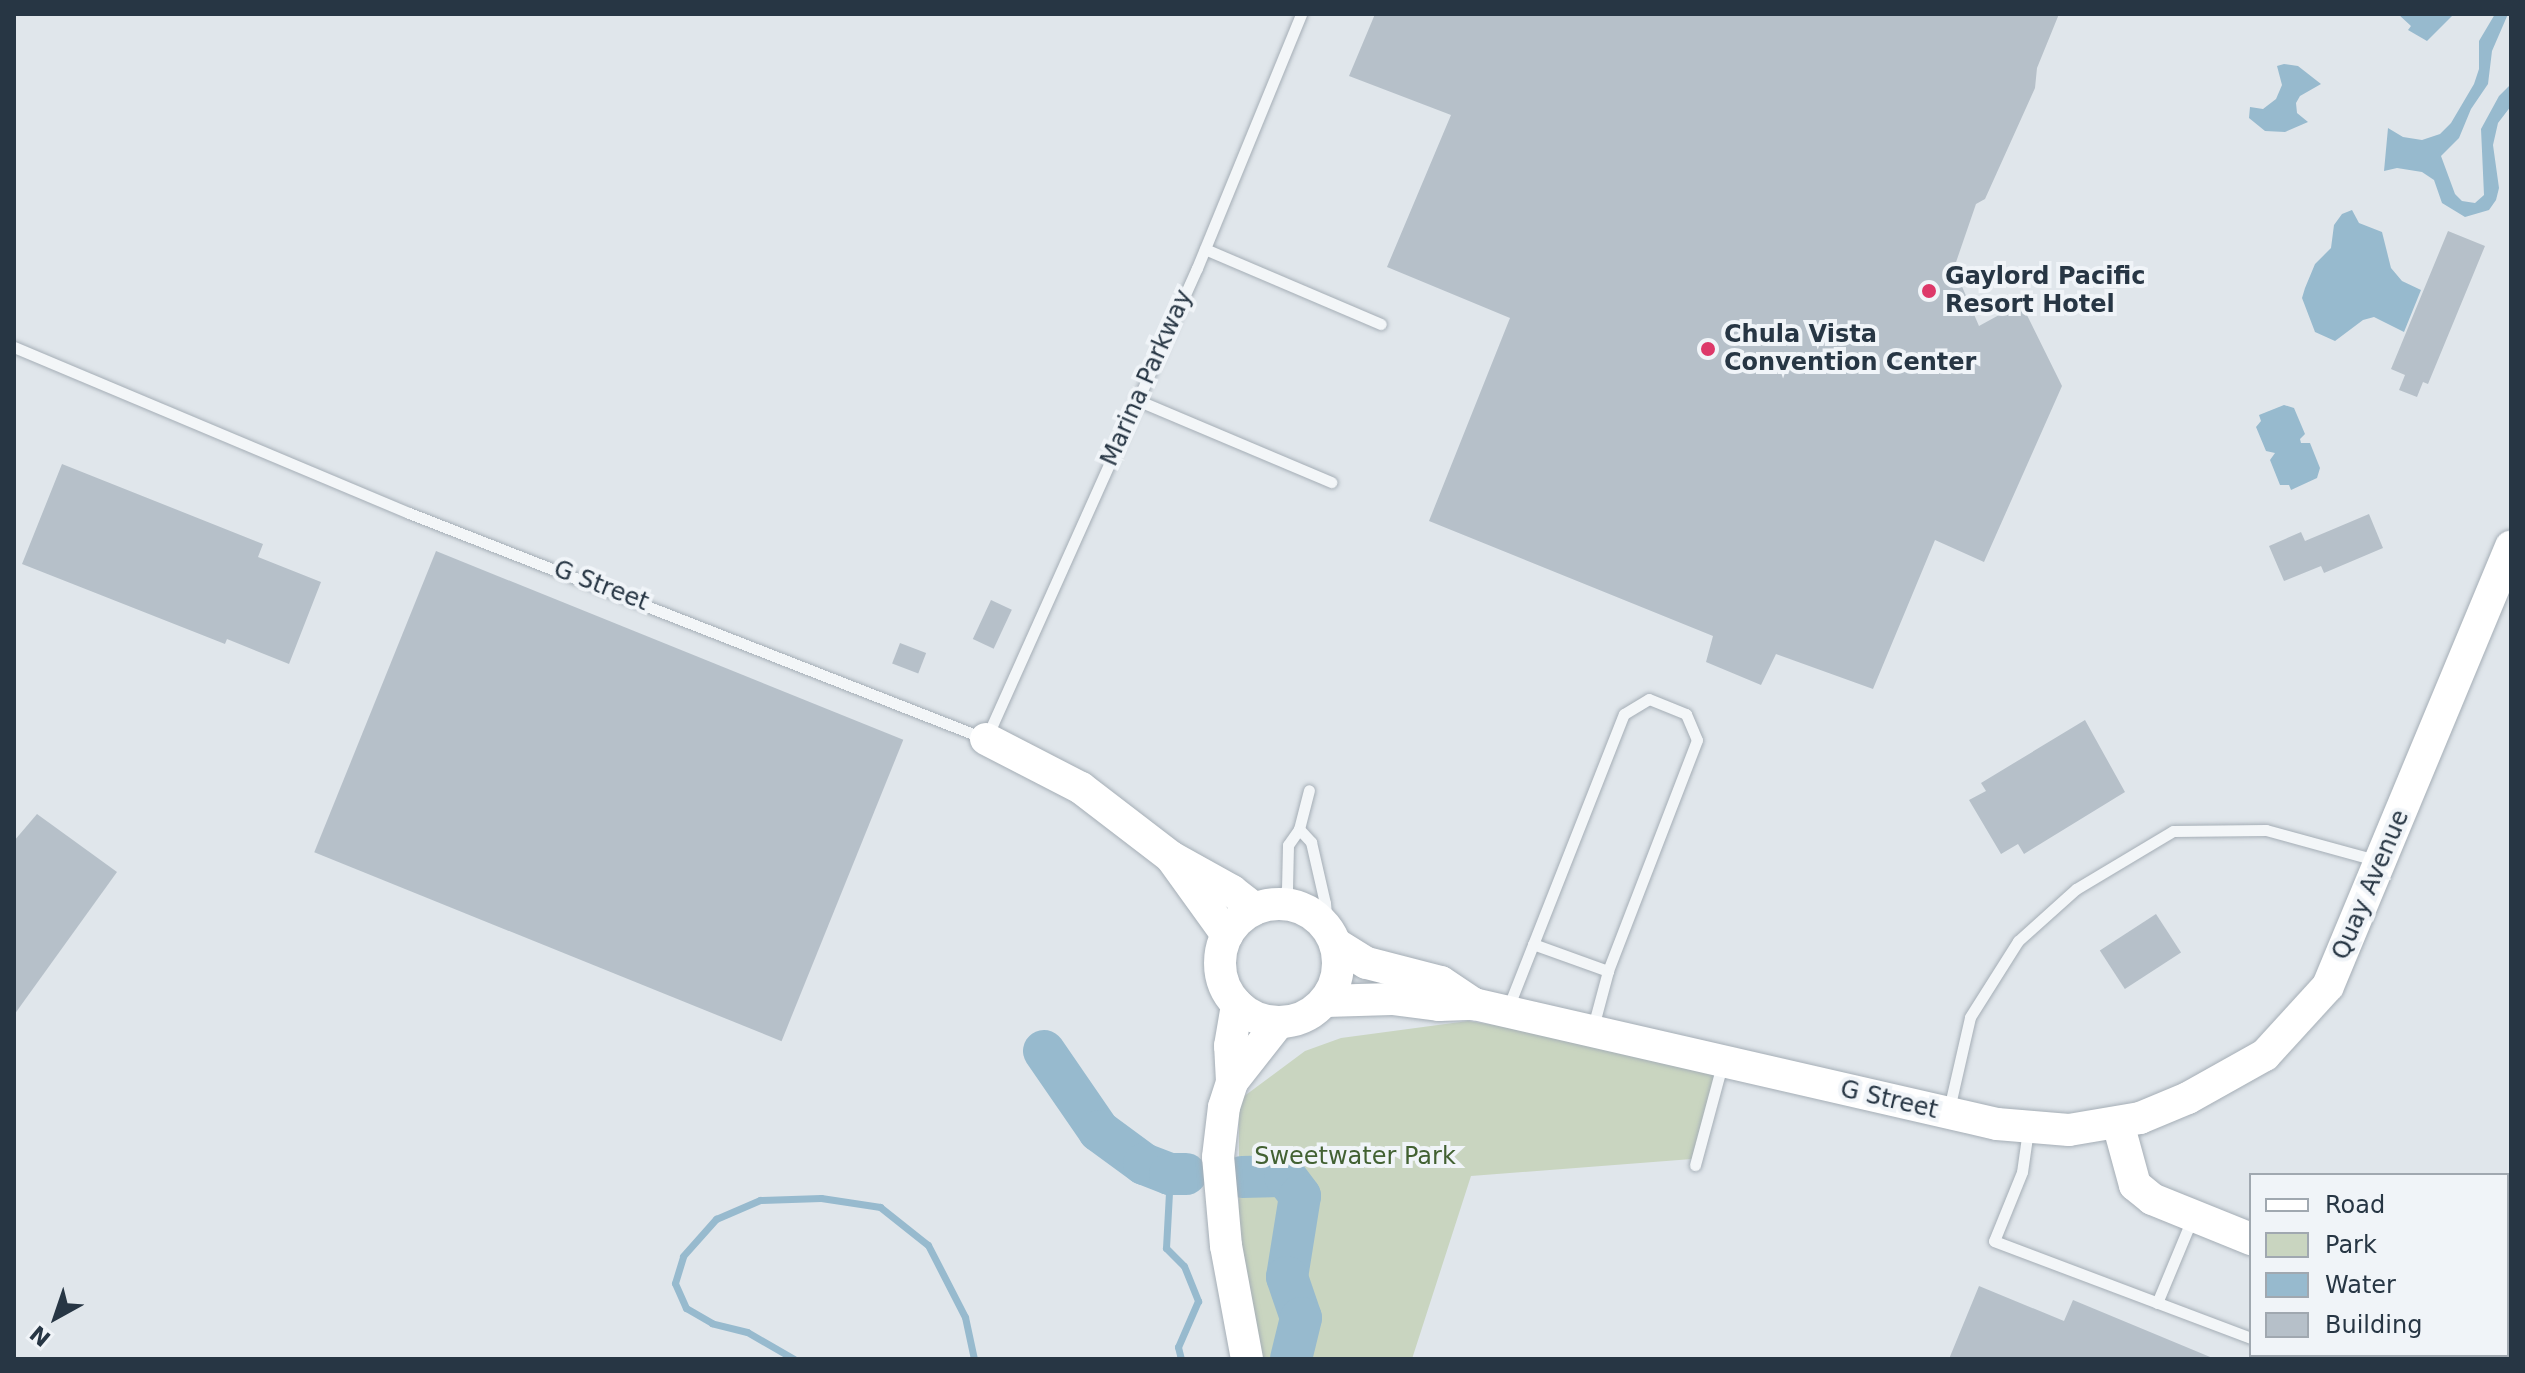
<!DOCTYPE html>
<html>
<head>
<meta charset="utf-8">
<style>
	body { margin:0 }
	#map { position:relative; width:2525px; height:1373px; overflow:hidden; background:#e0e6eb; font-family:"DejaVu Sans",sans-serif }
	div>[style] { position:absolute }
	.green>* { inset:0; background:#c9d5c0 }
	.water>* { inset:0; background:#97bace }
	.stream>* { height:7px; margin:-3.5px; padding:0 3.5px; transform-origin:3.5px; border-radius:3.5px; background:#97bace }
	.river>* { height:42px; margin:-21px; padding:0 21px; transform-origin:21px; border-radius:21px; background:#97bace }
	.building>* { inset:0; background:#b6c0c9; transform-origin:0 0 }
	.roads { filter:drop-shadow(0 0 2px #a5aeb6) drop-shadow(0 0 2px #a5aeb6) }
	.lane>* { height:11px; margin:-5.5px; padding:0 5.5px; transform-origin:5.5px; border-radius:5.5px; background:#f3f6f8 }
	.secondary>* { height:32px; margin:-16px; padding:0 16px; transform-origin:16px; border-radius:16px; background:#fff }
	.secondary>.ring { margin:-16px; padding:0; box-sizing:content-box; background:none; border:32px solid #fff; border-radius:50% }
	.dots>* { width:22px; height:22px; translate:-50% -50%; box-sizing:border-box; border:4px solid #f0f4f8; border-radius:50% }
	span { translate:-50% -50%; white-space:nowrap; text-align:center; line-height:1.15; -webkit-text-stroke:8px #f0f4f8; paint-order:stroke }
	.poi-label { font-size:24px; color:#273644; font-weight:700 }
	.left { translate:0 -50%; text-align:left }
	.street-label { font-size:24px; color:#273644 }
	.park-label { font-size:24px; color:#426132 }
	.frame { position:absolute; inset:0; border:16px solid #273644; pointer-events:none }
	.legend { position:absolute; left:2249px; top:1173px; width:260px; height:184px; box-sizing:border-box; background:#f0f4f8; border:2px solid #a0a8b0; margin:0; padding:10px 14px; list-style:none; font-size:24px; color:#273644 }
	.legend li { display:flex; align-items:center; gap:16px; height:40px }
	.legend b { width:40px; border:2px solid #a0a8b0 }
	.north { position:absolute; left:16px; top:1277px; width:80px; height:80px; -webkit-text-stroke:6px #f0f4f8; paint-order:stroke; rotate:220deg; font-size:22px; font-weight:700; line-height:32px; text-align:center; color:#273644 }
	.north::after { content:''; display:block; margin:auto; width:28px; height:36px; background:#273644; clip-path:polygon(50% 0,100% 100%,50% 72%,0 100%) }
</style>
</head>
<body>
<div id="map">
	<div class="green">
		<div style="clip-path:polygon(1468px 1021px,1609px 1043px,1709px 1068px,1716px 1079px,1692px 1159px,1471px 1176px,1412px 1359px,1258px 1359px,1239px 1255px,1239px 1100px,1305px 1051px,1341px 1038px)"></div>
	</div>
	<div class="water">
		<div style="clip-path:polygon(2398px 14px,2454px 14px,2427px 41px,2408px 30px,2411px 26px)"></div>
		<div style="clip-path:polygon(2495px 14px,2508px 14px,2492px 51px,2488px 84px,2471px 109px,2459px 138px,2441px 156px,2455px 194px,2462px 201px,2475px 203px,2484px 195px,2481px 129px,2499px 96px,2511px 84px,2511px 106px,2498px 123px,2493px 145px,2499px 188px,2496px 200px,2489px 210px,2465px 217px,2442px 203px,2434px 180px,2422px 172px,2397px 168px,2384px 171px,2388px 128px,2403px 137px,2422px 140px,2440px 134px,2451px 123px,2474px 84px,2479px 69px,2479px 41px)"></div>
		<div style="clip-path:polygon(2284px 64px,2298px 66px,2321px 84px,2300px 96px,2296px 103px,2297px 113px,2308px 122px,2285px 132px,2265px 131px,2249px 118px,2250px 107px,2263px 109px,2276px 99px,2282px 85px,2277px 66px)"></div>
		<div style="clip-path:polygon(2352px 210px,2359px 223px,2382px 232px,2391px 268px,2402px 281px,2421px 290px,2404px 332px,2374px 317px,2363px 320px,2335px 341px,2315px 332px,2302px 298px,2305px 288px,2315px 264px,2331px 248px,2334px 225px,2342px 214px)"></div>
		<div style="clip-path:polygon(2284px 405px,2294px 408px,2305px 434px,2300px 439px,2301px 443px,2310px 443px,2320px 468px,2317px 478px,2291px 490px,2289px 485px,2280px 485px,2270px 460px,2275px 453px,2266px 451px,2256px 427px,2261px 421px,2259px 415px)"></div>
	</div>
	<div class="stream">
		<div style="left:1170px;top:1174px;width:74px;rotate:93.1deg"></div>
		<div style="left:1166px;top:1248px;width:25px;rotate:45deg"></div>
		<div style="left:1184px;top:1266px;width:38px;rotate:68deg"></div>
		<div style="left:1198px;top:1301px;width:50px;rotate:113.5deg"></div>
		<div style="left:1178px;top:1347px;width:12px;rotate:76deg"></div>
		<div style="left:794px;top:1359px;width:54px;rotate:-150.1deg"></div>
		<div style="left:747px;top:1332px;width:36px;rotate:-166deg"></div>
		<div style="left:712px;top:1323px;width:30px;rotate:-150deg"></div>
		<div style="left:686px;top:1308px;width:27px;rotate:-114deg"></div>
		<div style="left:675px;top:1283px;width:28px;rotate:-73deg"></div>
		<div style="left:683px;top:1256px;width:50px;rotate:-48.3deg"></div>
		<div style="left:716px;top:1219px;width:48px;rotate:-23.4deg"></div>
		<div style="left:760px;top:1200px;width:61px;rotate:-1.9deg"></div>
		<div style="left:821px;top:1198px;width:60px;rotate:8.7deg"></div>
		<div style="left:880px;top:1207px;width:61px;rotate:38.4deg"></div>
		<div style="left:928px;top:1245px;width:81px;rotate:62.8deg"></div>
		<div style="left:965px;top:1317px;width:43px;rotate:77.9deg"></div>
	</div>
	<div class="river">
		<div style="left:1044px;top:1051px;width:97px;rotate:55.5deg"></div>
		<div style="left:1099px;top:1131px;width:56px;rotate:36.3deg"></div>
		<div style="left:1144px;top:1164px;width:28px;rotate:21deg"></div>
		<div style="left:1170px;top:1174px;width:16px"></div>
		<div style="left:1242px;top:1177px;width:43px;rotate:-1.3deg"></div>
		<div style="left:1285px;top:1176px;width:25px;rotate:53deg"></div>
		<div style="left:1300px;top:1196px;width:82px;rotate:99.1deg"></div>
		<div style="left:1287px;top:1277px;width:43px;rotate:71.1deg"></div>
		<div style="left:1301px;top:1318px;width:42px;rotate:103.7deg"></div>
	</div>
	<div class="building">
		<div style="clip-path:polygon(1375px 14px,2059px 14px,2037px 68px,2035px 88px,1985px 199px,1976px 204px,1954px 268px,1979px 326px,2021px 303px,2062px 386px,1984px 562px,1935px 540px,1873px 689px,1776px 654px,1761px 685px,1706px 662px,1713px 636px,1429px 521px,1510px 318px,1387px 267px,1451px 115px,1349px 76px)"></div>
		<div style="clip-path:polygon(2448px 231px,2485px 246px,2428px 384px,2423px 382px,2417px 397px,2399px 390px,2405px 375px,2391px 369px)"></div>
		<div style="clip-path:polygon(62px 464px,263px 544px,258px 557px,321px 582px,289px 664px,227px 639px,225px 644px,22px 564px)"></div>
		<div style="clip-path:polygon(2369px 514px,2383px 548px,2324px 573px,2321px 566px,2284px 581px,2269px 546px,2301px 532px,2305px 541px)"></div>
		<div style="left:436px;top:551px;width:504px;height:325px;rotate:22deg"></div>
		<div style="left:991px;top:600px;width:23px;height:43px;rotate:25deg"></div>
		<div style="left:900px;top:643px;width:28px;height:22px;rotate:21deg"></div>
		<div style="clip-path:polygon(2085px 720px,2125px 792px,2024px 854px,2018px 844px,2001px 854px,1969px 800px,1986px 791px,1981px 783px)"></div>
		<div style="clip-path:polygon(37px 814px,117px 872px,14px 1015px,14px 841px)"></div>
		<div style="left:2156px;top:914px;width:46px;height:67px;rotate:57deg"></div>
		<div style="clip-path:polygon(1979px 1286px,2064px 1321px,2073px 1300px,2215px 1359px,1949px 1359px)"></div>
	</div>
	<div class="roads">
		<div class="lane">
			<div style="left:1205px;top:249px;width:191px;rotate:23.1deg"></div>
			<div style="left:14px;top:347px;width:428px;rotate:22.8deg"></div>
			<div style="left:409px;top:513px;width:620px;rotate:21.39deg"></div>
			<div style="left:986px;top:739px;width:516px;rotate:-65.87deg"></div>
			<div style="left:1197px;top:268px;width:274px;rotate:-67.7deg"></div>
			<div style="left:1137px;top:400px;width:211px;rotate:22.9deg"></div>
			<div style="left:1299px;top:829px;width:40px;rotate:-75.6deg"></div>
			<div style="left:1274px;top:904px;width:20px;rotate:-49deg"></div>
			<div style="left:1287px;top:889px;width:44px;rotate:-88.7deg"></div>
			<div style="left:1288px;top:845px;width:19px;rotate:-55deg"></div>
			<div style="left:1299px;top:829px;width:18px;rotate:47deg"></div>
			<div style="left:1311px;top:842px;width:63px;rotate:77.1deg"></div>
			<div style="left:1325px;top:903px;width:24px;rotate:85deg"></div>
			<div style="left:1533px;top:944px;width:80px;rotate:19.8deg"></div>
			<div style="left:1508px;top:1008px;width:316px;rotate:-68.5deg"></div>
			<div style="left:1624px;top:714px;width:29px;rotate:-31deg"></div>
			<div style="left:1649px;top:699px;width:40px;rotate:22deg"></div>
			<div style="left:1686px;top:714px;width:28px;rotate:67deg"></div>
			<div style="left:1697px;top:740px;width:248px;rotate:111.1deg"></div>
			<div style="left:1608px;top:971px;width:58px;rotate:105deg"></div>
			<div style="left:1949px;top:1109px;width:94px;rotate:-77.1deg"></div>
			<div style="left:1970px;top:1017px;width:90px;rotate:-57.7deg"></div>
			<div style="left:2018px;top:941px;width:78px;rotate:-41.9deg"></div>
			<div style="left:2076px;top:889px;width:113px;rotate:-30.9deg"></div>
			<div style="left:2173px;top:831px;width:93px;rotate:-0.6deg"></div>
			<div style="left:2266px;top:830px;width:114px;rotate:15.3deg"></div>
			<div style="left:2028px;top:1130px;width:42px;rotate:98.1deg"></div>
			<div style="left:2022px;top:1172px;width:74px;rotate:112.1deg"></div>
			<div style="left:1994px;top:1241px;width:275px;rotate:20.7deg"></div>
			<div style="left:1695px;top:1165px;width:104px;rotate:-74.9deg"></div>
			<div style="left:2157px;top:1303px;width:91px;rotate:-67.4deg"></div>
			<div style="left:2507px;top:1327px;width:4px"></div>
			<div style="left:2296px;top:1355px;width:11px;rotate:22deg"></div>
			<div style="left:2432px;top:1359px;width:4px;rotate:-76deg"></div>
		</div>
		<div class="secondary">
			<div style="left:986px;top:739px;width:107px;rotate:27.3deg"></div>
			<div style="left:1081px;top:788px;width:113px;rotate:37.5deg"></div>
			<div class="ring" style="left:1220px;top:904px;width:86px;height:86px"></div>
			<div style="left:1227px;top:935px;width:96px;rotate:-125.7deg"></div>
			<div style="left:1171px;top:857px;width:70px;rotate:29.1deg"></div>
			<div style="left:1232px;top:891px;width:29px;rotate:38deg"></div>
			<div style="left:1336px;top:944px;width:36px;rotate:32deg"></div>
			<div style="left:1367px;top:963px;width:76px;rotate:14.4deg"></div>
			<div style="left:1441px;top:982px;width:40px;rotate:34deg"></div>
			<div style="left:1326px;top:1001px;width:66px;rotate:-1.7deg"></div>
			<div style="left:1392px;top:999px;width:47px;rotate:7.3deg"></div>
			<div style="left:1439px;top:1005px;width:35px;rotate:-2deg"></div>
			<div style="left:1474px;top:1004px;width:537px;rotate:12.92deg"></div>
			<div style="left:1997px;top:1124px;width:72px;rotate:4.8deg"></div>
			<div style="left:2069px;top:1130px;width:72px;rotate:-9.6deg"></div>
			<div style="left:2140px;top:1118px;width:52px;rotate:-22.6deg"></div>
			<div style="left:2188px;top:1098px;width:88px;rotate:-29.2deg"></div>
			<div style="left:2265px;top:1055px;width:93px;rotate:-47.6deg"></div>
			<div style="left:2328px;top:986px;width:476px;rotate:-67.4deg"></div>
			<div style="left:1232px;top:1082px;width:36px;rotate:-93deg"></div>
			<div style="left:1230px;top:1046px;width:42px;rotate:-80.3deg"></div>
			<div style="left:2118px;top:1123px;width:64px;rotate:74.7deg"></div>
			<div style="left:2135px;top:1185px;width:22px;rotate:39deg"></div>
			<div style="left:2152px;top:1199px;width:107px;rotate:22deg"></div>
			<div style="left:1247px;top:1359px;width:115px;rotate:-100.5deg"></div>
			<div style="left:1226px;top:1246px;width:89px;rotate:-95.1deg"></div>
			<div style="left:1218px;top:1157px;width:50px;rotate:-83.2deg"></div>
			<div style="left:1224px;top:1107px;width:26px;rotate:-72deg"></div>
			<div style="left:1232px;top:1082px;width:76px;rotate:-51.9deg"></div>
		</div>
	</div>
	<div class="dots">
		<div style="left:1929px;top:291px;background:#dd3869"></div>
		<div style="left:1708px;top:349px;background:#dd3869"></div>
	</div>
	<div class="poi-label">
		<span class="left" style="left:1945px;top:291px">Gaylord Pacific<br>Resort Hotel</span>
		<span class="left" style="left:1724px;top:349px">Chula Vista<br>Convention Center</span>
	</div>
	<div class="street-label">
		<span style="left:1147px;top:378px;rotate:-66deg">Marina Parkway</span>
		<span style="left:601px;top:586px;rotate:21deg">G Street</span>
		<span style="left:2371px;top:885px;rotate:-67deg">Quay Avenue</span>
		<span style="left:1889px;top:1100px;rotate:13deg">G Street</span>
	</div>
	<div class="park-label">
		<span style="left:1355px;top:1157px">Sweetwater Park</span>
	</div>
	<div class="frame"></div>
	<ul class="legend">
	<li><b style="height:10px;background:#fff"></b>Road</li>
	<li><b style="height:22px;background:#c9d5c0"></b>Park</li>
	<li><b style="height:22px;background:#97bace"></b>Water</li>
	<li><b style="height:22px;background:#b6c0c9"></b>Building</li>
	</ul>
	<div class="north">N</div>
</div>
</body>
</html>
